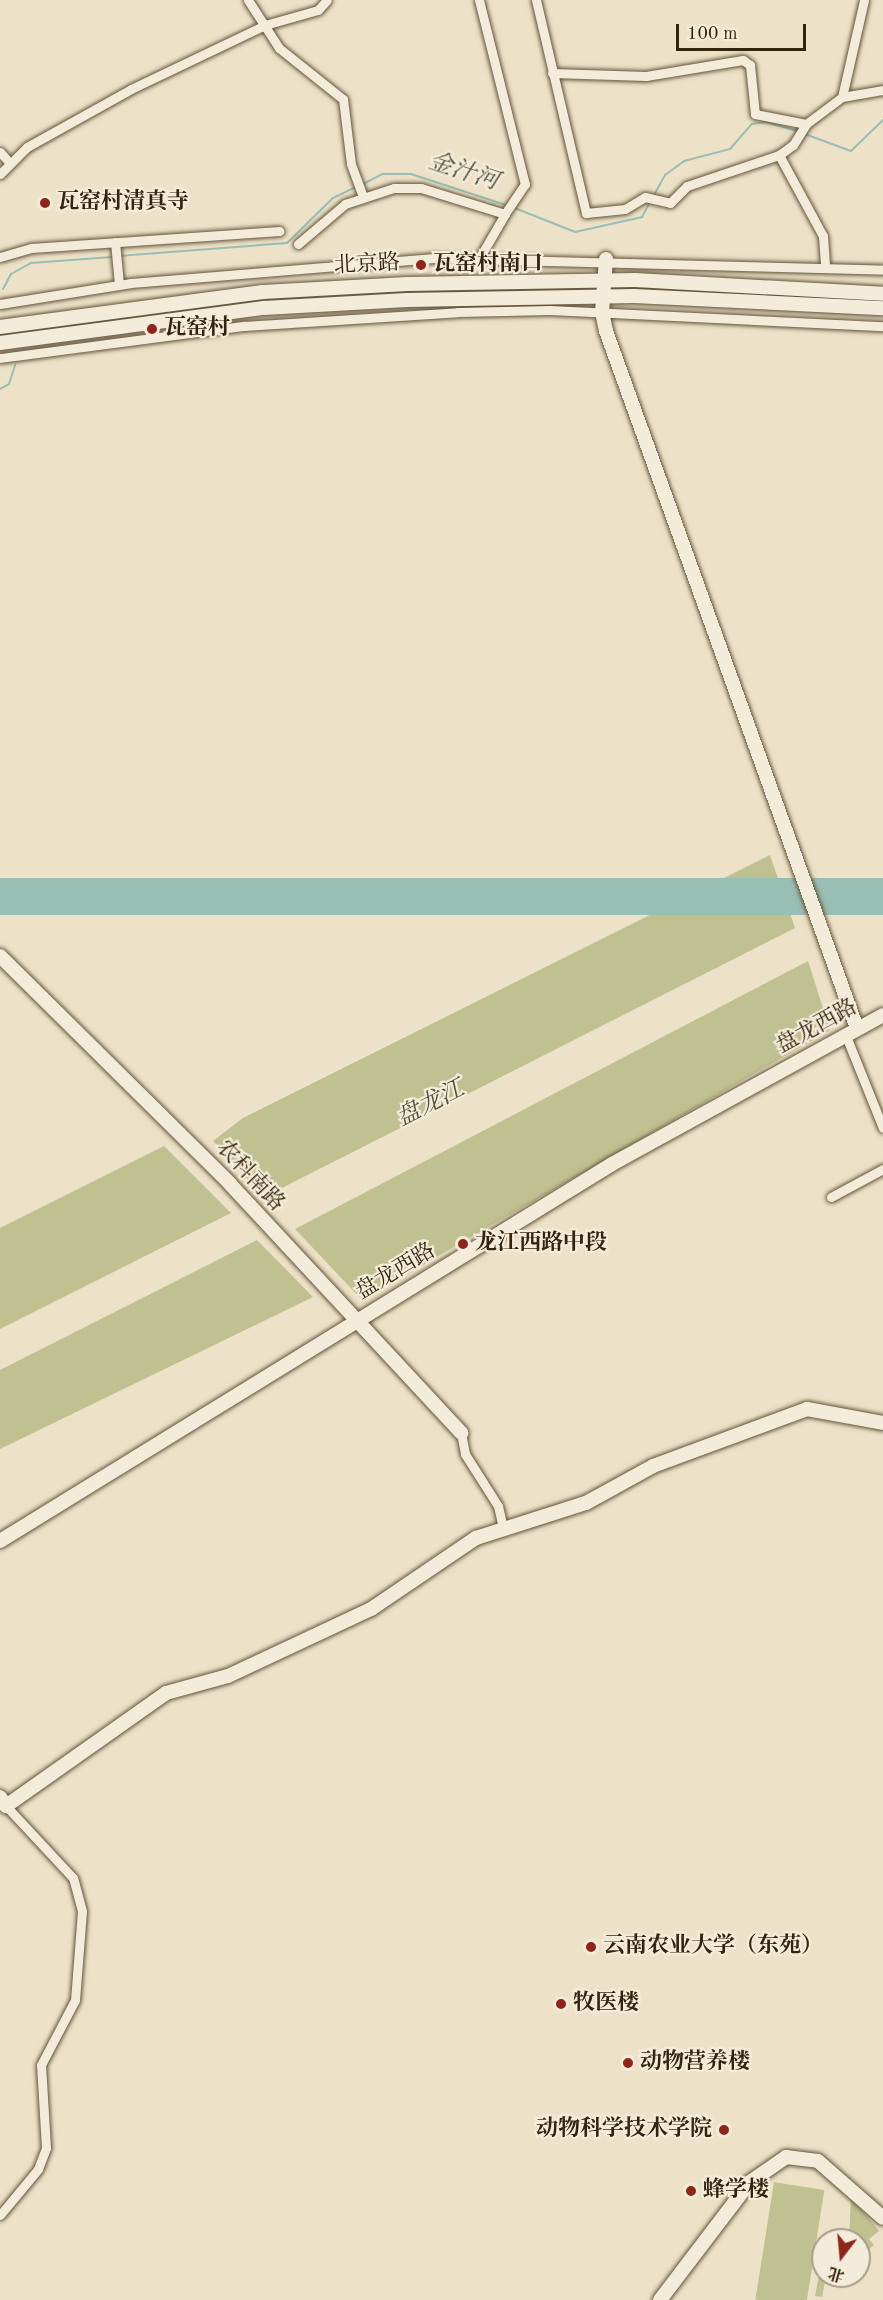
<!DOCTYPE html>
<html>
<head>
<meta charset="utf-8">
<style>
	body { margin:0 }
	#map { position:relative; width:883px; height:2300px; overflow:hidden; background:#ede2c7; font-family:"Old Standard TT","Noto Serif SC",serif }
	div>[style] { position:absolute }
	.green>* { inset:0; background:#c0c190; transform-origin:0 0 }
	.water>* { inset:0; background:#99beb4; transform-origin:0 0 }
	.stream>* { height:2px; margin:-1px; padding:0 1px; transform-origin:1px; border-radius:1px; background:#99beb4 }
	.roads { filter:drop-shadow(0 0 2px #62543a) drop-shadow(0 0 2px #62543a) }
	.street>* { height:9px; margin:-4.5px; padding:0 4.5px; transform-origin:4.5px; border-radius:4.5px; background:#f3ecdb }
	.secondary>* { height:14px; margin:-7px; padding:0 7px; transform-origin:7px; border-radius:7px; background:#f3ecdb }
	.dots>* { width:16px; height:16px; translate:-50% -50%; box-sizing:border-box; border:3px solid #f3ecdb; border-radius:50% }
	span { translate:-50% -50%; white-space:nowrap; text-align:center; line-height:1.15; -webkit-text-stroke:4.5px #f3ecdb; paint-order:stroke }
	.poi-label { font-size:22px; color:#34240b; font-weight:700 }
	.left { translate:0 -50%; text-align:left }
	.right { translate:-100% -50%; text-align:right }
	.street-label { font-size:22px; color:#34240b }
	.water-label { font-size:24px; color:#52523e; font-style:italic }
	.north { position:absolute; left:811px; top:2228px; width:60px; height:60px; box-sizing:border-box; background:#f3ecdb; border:2px solid #a79c88; border-radius:50%; rotate:196deg; font-size:16px; font-weight:700; line-height:24px; text-align:center; color:#34240b }
	.north::after { content:''; display:block; margin:auto; width:21px; height:27px; background:#8f2418; clip-path:polygon(50% 0,100% 100%,50% 72%,0 100%) }
	.scale { position:absolute; left:676px; top:24px; width:130px; height:27px; box-sizing:border-box; border:3px solid #34240b; border-top:0; padding-left:8px; font-size:18px; line-height:21px; white-space:nowrap; color:#34240b; -webkit-text-stroke:4px #f3ecdb; paint-order:stroke }
</style>
</head>
<body>
<div id="map">
	<div class="green">
		<div style="clip-path:polygon(770px 855px,795px 928px,264px 1197px,213px 1141px,243px 1118px)"></div>
		<div style="clip-path:polygon(808px 961px,830px 1030px,362px 1300px,295px 1229px)"></div>
		<div style="clip-path:polygon(164px 1146px,231px 1213px,0 1329px,0 1228px)"></div>
		<div style="clip-path:polygon(257px 1240px,313px 1297px,0 1449px,0 1370px)"></div>
		<div style="left:774px;top:2182px;width:51px;height:119px;rotate:9deg"></div>
		<div style="clip-path:polygon(851px 2197px,879px 2231px,869px 2239px,874px 2245px,859px 2257px,859px 2240px,849px 2240px)"></div>
		<div style="clip-path:polygon(820px 2270px,826px 2276px,822px 2297px,815px 2296px)"></div>
	</div>
	<div class="water">
		<div style="left:883px;top:878px;width:37px;height:989px;rotate:90deg"></div>
	</div>
	<div class="stream">
		<div style="left:802px;top:133px;width:52px;rotate:20.2deg"></div>
		<div style="left:851px;top:151px;width:45px;rotate:-44.1deg"></div>
		<div style="left:361px;top:185px;width:25px;rotate:-27deg"></div>
		<div style="left:383px;top:174px;width:28px"></div>
		<div style="left:411px;top:174px;width:100px;rotate:18.1deg"></div>
		<div style="left:654px;top:195px;width:23px;rotate:-61deg"></div>
		<div style="left:665px;top:175px;width:24px;rotate:-36deg"></div>
		<div style="left:684px;top:161px;width:48px;rotate:-14.6deg"></div>
		<div style="left:730px;top:149px;width:33px;rotate:-49deg"></div>
		<div style="left:752px;top:124px;width:14px;rotate:-8deg"></div>
		<div style="left:766px;top:122px;width:32px;rotate:16deg"></div>
		<div style="left:512px;top:207px;width:68px;rotate:21.6deg"></div>
		<div style="left:575px;top:232px;width:69px;rotate:-12.6deg"></div>
		<div style="left:642px;top:217px;width:19px;rotate:-62deg"></div>
		<div style="left:118px;top:256px;width:169px;rotate:-4.4deg"></div>
		<div style="left:287px;top:243px;width:64px;rotate:-44.4deg"></div>
		<div style="left:333px;top:198px;width:25px;rotate:-26deg"></div>
		<div style="left:3px;top:289px;width:17px;rotate:-62deg"></div>
		<div style="left:11px;top:274px;width:23px;rotate:-29deg"></div>
		<div style="left:31px;top:263px;width:81px;rotate:-4.2deg"></div>
		<div style="left:0;top:389px;width:10px;rotate:-29deg"></div>
		<div style="left:9px;top:384px;width:20px;rotate:-72deg"></div>
	</div>
	<div class="roads">
		<div class="street">
			<div style="left:248px;top:0;width:57px;rotate:57.1deg"></div>
			<div style="left:279px;top:48px;width:82px;rotate:38.6deg"></div>
			<div style="left:343px;top:99px;width:65px;rotate:83deg"></div>
			<div style="left:351px;top:164px;width:35px;rotate:70deg"></div>
			<div style="left:479px;top:0;width:190px;rotate:76deg"></div>
			<div style="left:525px;top:184px;width:36px;rotate:124deg"></div>
			<div style="left:536px;top:0;width:219px;rotate:76.8deg"></div>
			<div style="left:586px;top:213px;width:39px;rotate:-6deg"></div>
			<div style="left:625px;top:209px;width:23px;rotate:-31deg"></div>
			<div style="left:645px;top:197px;width:26px;rotate:13deg"></div>
			<div style="left:670px;top:203px;width:24px;rotate:-45deg"></div>
			<div style="left:687px;top:186px;width:97px;rotate:-18.6deg"></div>
			<div style="left:779px;top:155px;width:17px;rotate:-36deg"></div>
			<div style="left:793px;top:145px;width:25px;rotate:-58deg"></div>
			<div style="left:806px;top:124px;width:45px;rotate:-36.9deg"></div>
			<div style="left:842px;top:97px;width:99px;rotate:-77.2deg"></div>
			<div style="left:552px;top:73px;width:94px;rotate:1.8deg"></div>
			<div style="left:646px;top:76px;width:98px;rotate:-9.4deg"></div>
			<div style="left:743px;top:60px;width:9px;rotate:36deg"></div>
			<div style="left:750px;top:65px;width:49px;rotate:84.2deg"></div>
			<div style="left:755px;top:114px;width:52px;rotate:11.1deg"></div>
			<div style="left:842px;top:97px;width:42px;rotate:-9.7deg"></div>
			<div style="left:0;top:152px;width:13px;rotate:48deg"></div>
			<div style="left:779px;top:155px;width:92px;rotate:61.5deg"></div>
			<div style="left:823px;top:236px;width:31px;rotate:86deg"></div>
			<div style="left:0;top:174px;width:38px;rotate:-45deg"></div>
			<div style="left:27px;top:147px;width:119px;rotate:-29.1deg"></div>
			<div style="left:131px;top:89px;width:148px;rotate:-25.5deg"></div>
			<div style="left:265px;top:25px;width:55px;rotate:-15.8deg"></div>
			<div style="left:318px;top:10px;width:13px;rotate:-48deg"></div>
			<div style="left:115px;top:242px;width:42px;rotate:84.6deg"></div>
			<div style="left:298px;top:244px;width:62px;rotate:-40.4deg"></div>
			<div style="left:345px;top:204px;width:52px;rotate:-18.1deg"></div>
			<div style="left:394px;top:188px;width:27px"></div>
			<div style="left:421px;top:188px;width:88px;rotate:17.2deg"></div>
			<div style="left:505px;top:214px;width:50px;rotate:120.2deg"></div>
			<div style="left:0;top:257px;width:32px;rotate:-16deg"></div>
			<div style="left:31px;top:248px;width:249px;rotate:-3.9deg"></div>
			<div style="left:0;top:304px;width:133px;rotate:-9.1deg"></div>
			<div style="left:131px;top:283px;width:307px;rotate:-4.7deg"></div>
			<div style="left:437px;top:258px;width:446px;rotate:1.5deg"></div>
			<div style="left:0;top:358px;width:246px;rotate:-7.5deg"></div>
			<div style="left:244px;top:326px;width:214px;rotate:-3.7deg"></div>
			<div style="left:458px;top:312px;width:92px;rotate:-1.2deg"></div>
			<div style="left:550px;top:310px;width:333px;rotate:2.8deg"></div>
			<div style="left:846px;top:1036px;width:99px;rotate:68.1deg"></div>
			<div style="left:831px;top:1197px;width:59px;rotate:-28.3deg"></div>
			<div style="left:461px;top:1433px;width:21px;rotate:79deg"></div>
			<div style="left:465px;top:1454px;width:62px;rotate:57.6deg"></div>
			<div style="left:498px;top:1506px;width:23px;rotate:77deg"></div>
			<div style="left:0;top:2215px;width:60px;rotate:-50.4deg"></div>
			<div style="left:38px;top:2169px;width:22px;rotate:-69deg"></div>
			<div style="left:46px;top:2148px;width:83px;rotate:-93.4deg"></div>
			<div style="left:41px;top:2065px;width:73px;rotate:-62.4deg"></div>
			<div style="left:75px;top:2000px;width:89px;rotate:-85.5deg"></div>
			<div style="left:82px;top:1911px;width:34px;rotate:-105deg"></div>
			<div style="left:73px;top:1878px;width:98px;rotate:-132.9deg"></div>
		</div>
		<div class="secondary">
			<div style="left:606px;top:259px;width:53px;rotate:94.3deg"></div>
			<div style="left:602px;top:312px;width:19px;rotate:78deg"></div>
			<div style="left:606px;top:331px;width:741px;rotate:70.2deg"></div>
			<div style="left:0;top:327px;width:265px;rotate:-7.6deg"></div>
			<div style="left:263px;top:292px;width:144px;rotate:-3.2deg"></div>
			<div style="left:407px;top:284px;width:228px;rotate:-1deg"></div>
			<div style="left:635px;top:280px;width:248px;rotate:3.2deg"></div>
			<div style="left:0;top:343px;width:266px;rotate:-7.6deg"></div>
			<div style="left:264px;top:308px;width:143px;rotate:-3.2deg"></div>
			<div style="left:407px;top:300px;width:227px;rotate:-1deg"></div>
			<div style="left:634px;top:296px;width:249px;rotate:2.8deg"></div>
			<div style="left:0;top:956px;width:324px;rotate:44.7deg"></div>
			<div style="left:230px;top:1184px;width:340px;rotate:47.1deg"></div>
			<div style="left:0;top:1541px;width:719px;rotate:-31.63deg"></div>
			<div style="left:612px;top:1164px;width:309px;rotate:-28.8deg"></div>
			<div style="left:0;top:1797px;width:11px;rotate:56deg"></div>
			<div style="left:6px;top:1806px;width:196px;rotate:-35.2deg"></div>
			<div style="left:166px;top:1693px;width:64px;rotate:-15.3deg"></div>
			<div style="left:228px;top:1676px;width:158px;rotate:-25.1deg"></div>
			<div style="left:371px;top:1609px;width:127px;rotate:-34.1deg"></div>
			<div style="left:476px;top:1538px;width:115px;rotate:-17.7deg"></div>
			<div style="left:586px;top:1503px;width:77px;rotate:-28.9deg"></div>
			<div style="left:653px;top:1466px;width:164px;rotate:-20.3deg"></div>
			<div style="left:807px;top:1409px;width:77px;rotate:10.4deg"></div>
			<div style="left:660px;top:2300px;width:148px;rotate:-52.7deg"></div>
			<div style="left:750px;top:2182px;width:44px;rotate:-34.8deg"></div>
			<div style="left:786px;top:2157px;width:32px;rotate:7deg"></div>
			<div style="left:818px;top:2161px;width:86px;rotate:41.2deg"></div>
		</div>
	</div>
	<div class="dots">
		<div style="left:45px;top:203px;background:#8f2418"></div>
		<div style="left:421px;top:265px;background:#8f2418"></div>
		<div style="left:152px;top:329px;background:#8f2418"></div>
		<div style="left:463px;top:1244px;background:#8f2418"></div>
		<div style="left:591px;top:1947px;background:#8f2418"></div>
		<div style="left:561px;top:2004px;background:#8f2418"></div>
		<div style="left:628px;top:2063px;background:#8f2418"></div>
		<div style="left:724px;top:2130px;background:#8f2418"></div>
		<div style="left:691px;top:2191px;background:#8f2418"></div>
	</div>
	<div class="poi-label">
		<span class="left" style="left:57px;top:203px">瓦窑村清真寺</span>
		<span class="left" style="left:433px;top:265px">瓦窑村南口</span>
		<span class="left" style="left:164px;top:329px">瓦窑村</span>
		<span class="left" style="left:475px;top:1244px">龙江西路中段</span>
		<span class="left" style="left:603px;top:1947px">云南农业大学（东苑）</span>
		<span class="left" style="left:573px;top:2004px">牧医楼</span>
		<span class="left" style="left:640px;top:2063px">动物营养楼</span>
		<span class="right" style="left:712px;top:2130px">动物科学技术学院</span>
		<span class="left" style="left:703px;top:2191px">蜂学楼</span>
	</div>
	<div class="street-label">
		<span style="left:367px;top:265px;rotate:-3deg">北京路</span>
		<span style="left:817px;top:1027px;rotate:-29deg">盘龙西路</span>
		<span style="left:250px;top:1176px;rotate:47deg">农科南路</span>
		<span style="left:396px;top:1272px;rotate:-31deg">盘龙西路</span>
	</div>
	<div class="water-label">
		<span style="left:463px;top:173px;rotate:18deg">金汁河</span>
		<span style="left:431px;top:1105px;rotate:-27deg">盘龙江</span>
	</div>
	<div class="north">北</div>
	<div class="scale">100 m</div>
</div>
</body>
</html>
